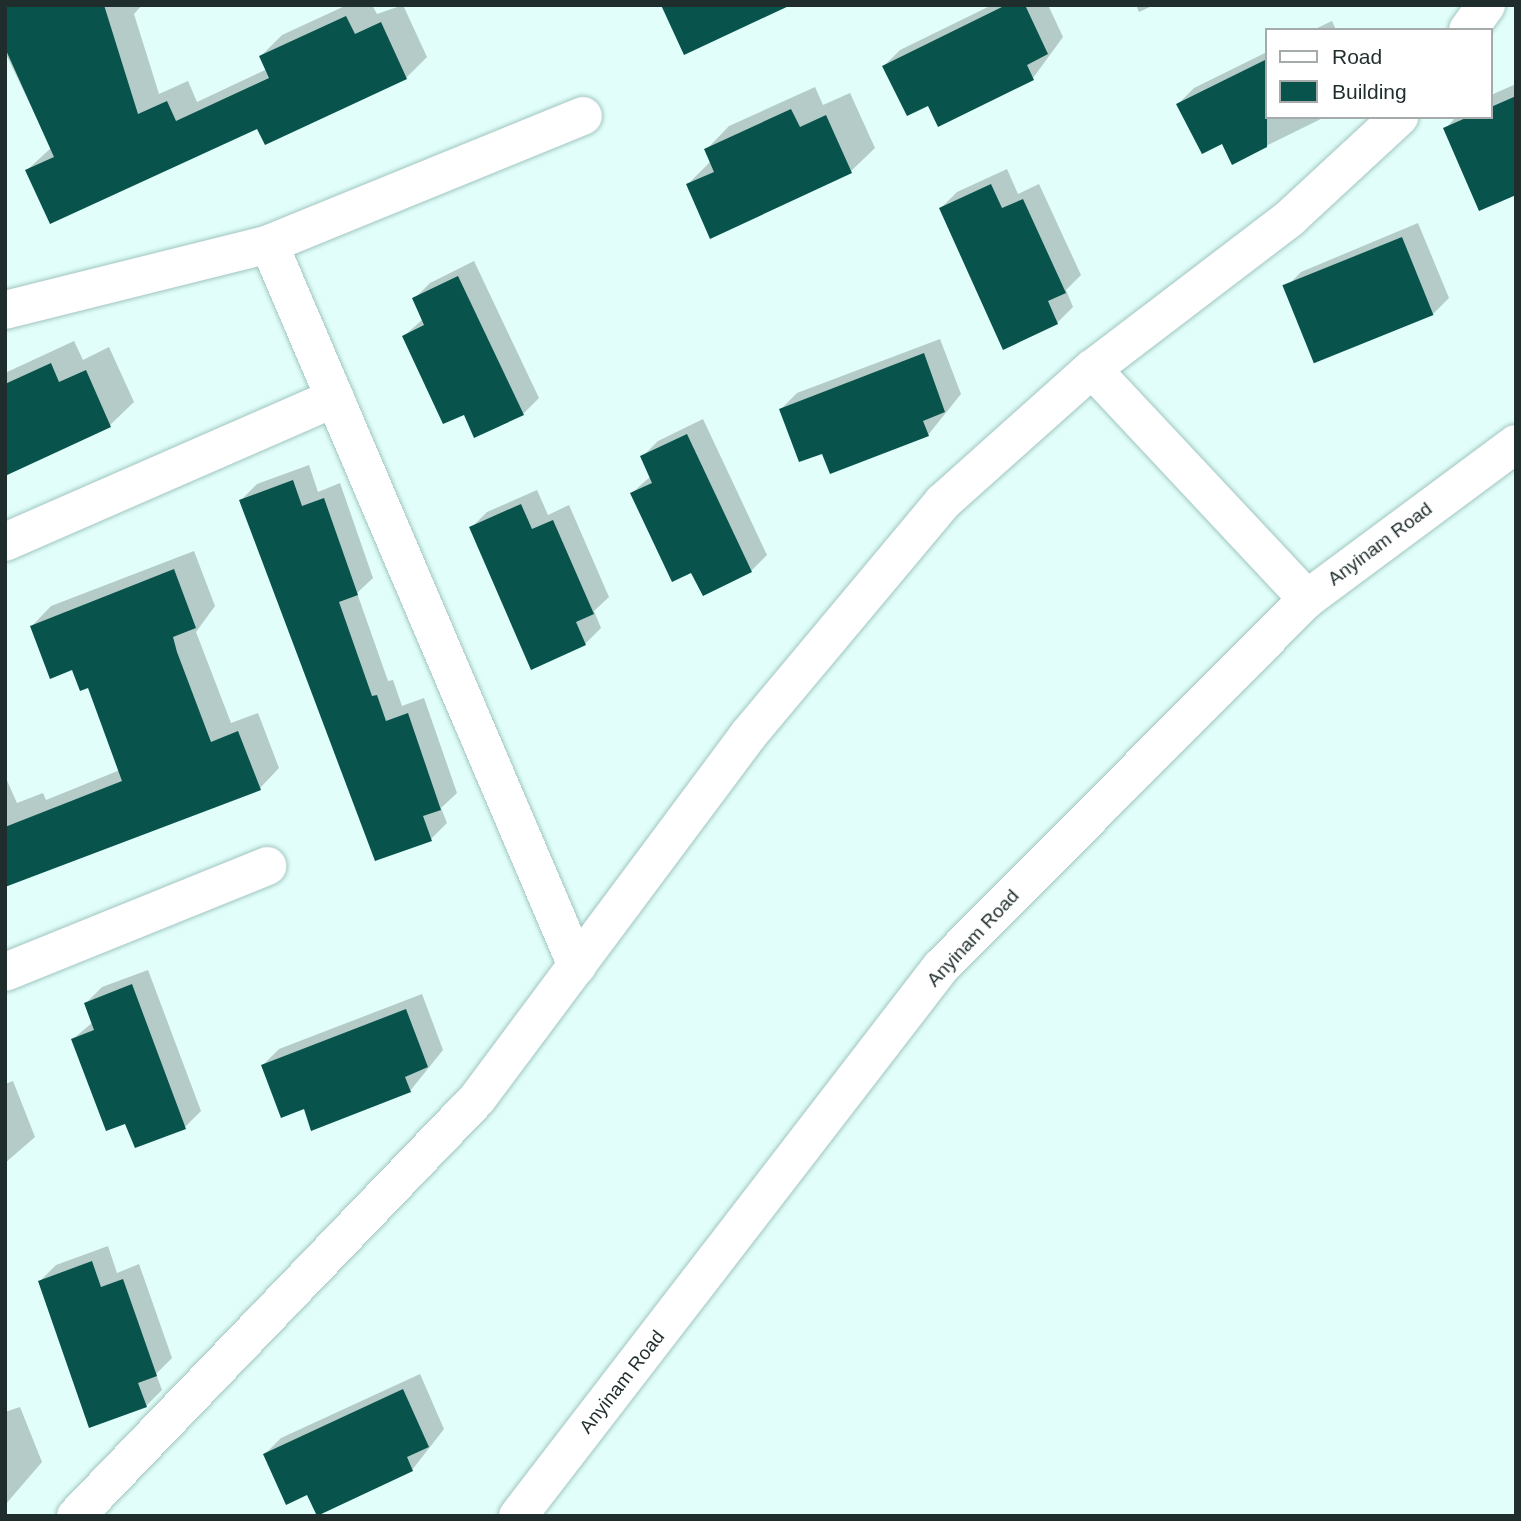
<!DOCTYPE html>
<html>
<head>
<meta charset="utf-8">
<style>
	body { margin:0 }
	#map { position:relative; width:1521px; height:1521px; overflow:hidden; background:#e1fefa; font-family:Helvetica,sans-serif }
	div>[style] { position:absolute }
	.shadow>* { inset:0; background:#0003 }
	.building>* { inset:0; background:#08544d; transform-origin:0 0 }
	.roads { filter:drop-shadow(0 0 2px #a1c5c0) drop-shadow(0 0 2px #a1c5c0) }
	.minor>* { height:38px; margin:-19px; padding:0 19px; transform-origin:19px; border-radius:19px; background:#fff }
	.tertiary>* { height:38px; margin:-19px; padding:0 19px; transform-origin:19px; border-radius:19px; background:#fff }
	span { translate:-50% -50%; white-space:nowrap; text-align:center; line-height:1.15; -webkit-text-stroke:7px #fff; paint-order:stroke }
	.street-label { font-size:19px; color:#1f2d2c }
	.frame { position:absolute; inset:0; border:7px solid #1f2d2c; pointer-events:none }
	.legend { position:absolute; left:1265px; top:28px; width:228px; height:91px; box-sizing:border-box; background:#fff; border:2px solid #a5abab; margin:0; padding:9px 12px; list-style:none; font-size:21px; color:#1f2d2c }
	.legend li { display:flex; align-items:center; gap:14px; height:35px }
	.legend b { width:35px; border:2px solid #a5abab }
</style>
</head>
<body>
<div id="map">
	<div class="shadow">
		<div style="clip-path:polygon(5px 5px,142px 5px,134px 14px,159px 94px,188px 81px,197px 102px,267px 69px,261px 56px,282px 35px,347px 5px,372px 5px,377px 14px,403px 5px,427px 57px,406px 78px,258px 126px,27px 170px,51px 148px,5px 52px)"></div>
		<div style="clip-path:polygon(992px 5px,1048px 5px,1063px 37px,1033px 78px,929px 104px,884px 66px,900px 50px)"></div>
		<div style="clip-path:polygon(1136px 5px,1154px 5px,1139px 12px)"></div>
		<div style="clip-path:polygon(1332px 21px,1336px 30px,1313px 30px)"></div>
		<div style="clip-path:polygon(1267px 52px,1267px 117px,1325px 117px,1233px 162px,1223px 142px,1178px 104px,1194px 88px)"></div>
		<div style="clip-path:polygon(1516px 84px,1516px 193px,1445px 129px,1456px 117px,1491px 117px,1491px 95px)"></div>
		<div style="clip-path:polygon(815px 87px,823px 105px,850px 93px,875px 148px,851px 171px,711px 237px,688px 184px,711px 161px,706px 150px,729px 126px)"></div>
		<div style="clip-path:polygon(1007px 169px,1018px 194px,1039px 184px,1081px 275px,1066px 290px,1073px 307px,1057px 323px,1004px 347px,941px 208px,957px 192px)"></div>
		<div style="clip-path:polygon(1418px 223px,1449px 298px,1433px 314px,1285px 288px,1301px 272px)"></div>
		<div style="clip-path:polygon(474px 261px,539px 398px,523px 414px,464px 413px,404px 336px,423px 319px,414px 299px,430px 283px)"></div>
		<div style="clip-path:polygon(940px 339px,961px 394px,928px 435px,823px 451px,781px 409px,797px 393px)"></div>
		<div style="clip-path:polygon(74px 341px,83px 360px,109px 347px,134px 402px,110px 425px,5px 474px,5px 373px)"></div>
		<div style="clip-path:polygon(703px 419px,767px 555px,751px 571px,692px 570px,632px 493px,651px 476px,642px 457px,658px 441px)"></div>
		<div style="clip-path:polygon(309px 465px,318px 492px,340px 483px,373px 578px,357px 593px,388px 681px,393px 680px,402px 706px,424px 698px,457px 793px,441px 808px,447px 823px,431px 839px,241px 500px,257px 484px)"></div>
		<div style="clip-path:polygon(537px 490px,548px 515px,569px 505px,609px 597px,594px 611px,601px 628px,585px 644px,471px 528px,487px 512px)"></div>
		<div style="clip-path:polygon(194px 551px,215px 606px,196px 632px,231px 723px,258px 713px,279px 768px,260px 788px,5px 886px,5px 776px,17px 803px,43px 793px,46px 800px,120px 770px,89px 686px,32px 626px,51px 606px)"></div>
		<div style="clip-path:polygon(148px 970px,201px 1111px,185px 1127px,126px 1121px,73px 1039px,93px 1022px,86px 1003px,102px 987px)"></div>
		<div style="clip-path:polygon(422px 994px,443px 1050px,410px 1091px,305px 1107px,263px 1065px,279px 1049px)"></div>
		<div style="clip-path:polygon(13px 1081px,35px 1137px,5px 1163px,5px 1084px)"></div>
		<div style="clip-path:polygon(108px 1246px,117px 1273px,139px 1264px,172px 1358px,156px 1374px,162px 1390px,146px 1406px,40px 1281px,56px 1265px)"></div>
		<div style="clip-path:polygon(420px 1374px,444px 1429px,412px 1470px,308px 1493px,265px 1454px,281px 1438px)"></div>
		<div style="clip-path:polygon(20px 1407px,42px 1462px,5px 1505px,5px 1412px)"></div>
	</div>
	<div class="building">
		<div style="clip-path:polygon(5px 5px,104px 5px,138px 114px,167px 101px,176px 121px,269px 78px,259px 56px,346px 16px,355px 34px,381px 22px,407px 79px,265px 145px,257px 129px,50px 224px,25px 170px,54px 157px,5px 48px)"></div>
		<div style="clip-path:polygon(661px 5px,791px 5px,684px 55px)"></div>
		<div style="clip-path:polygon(1006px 5px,1025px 5px,1048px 54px,1027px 65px,1034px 80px,938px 127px,928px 106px,907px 116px,882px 66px)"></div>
		<div style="clip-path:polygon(1267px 59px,1267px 147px,1232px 165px,1222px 144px,1202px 154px,1176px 104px)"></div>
		<div style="clip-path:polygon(1516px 96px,1516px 195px,1479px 211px,1443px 128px,1468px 117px,1491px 117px,1491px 107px)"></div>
		<div style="clip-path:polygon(791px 109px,800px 127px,826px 115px,852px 173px,710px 239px,686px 184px,714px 172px,704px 149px)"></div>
		<div style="clip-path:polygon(991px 184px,1002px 208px,1023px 199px,1066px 293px,1048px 301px,1058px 324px,1003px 350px,939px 208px)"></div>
		<div style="left:1402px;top:237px;width:84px;height:129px;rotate:68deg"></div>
		<div style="clip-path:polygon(458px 276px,524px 415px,474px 438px,464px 415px,443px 424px,402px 336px,424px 325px,412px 298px)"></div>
		<div style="clip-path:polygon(924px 353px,945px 412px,923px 421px,929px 436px,830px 474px,822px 454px,799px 462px,779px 409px)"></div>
		<div style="clip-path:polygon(51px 363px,59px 382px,86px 370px,111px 427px,5px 476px,5px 384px)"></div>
		<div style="clip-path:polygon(687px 434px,752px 572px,703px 596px,691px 573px,672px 582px,630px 493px,652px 483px,640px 456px)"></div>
		<div style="clip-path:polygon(293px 480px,302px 506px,324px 498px,358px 595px,339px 602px,372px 696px,377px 695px,386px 721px,408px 713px,441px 810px,423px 816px,432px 841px,375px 861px,239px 500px)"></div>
		<div style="clip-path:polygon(521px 504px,532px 529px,553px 520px,594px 614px,576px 622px,586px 645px,531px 670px,469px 527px)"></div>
		<div style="clip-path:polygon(174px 569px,196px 628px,173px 637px,177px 652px,211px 742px,238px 731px,261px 790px,5px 887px,5px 827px,122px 781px,88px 688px,80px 691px,72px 670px,50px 679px,30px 626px)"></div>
		<div style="clip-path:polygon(132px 984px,186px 1129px,135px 1148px,125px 1124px,106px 1131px,71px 1039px,94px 1030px,84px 1003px)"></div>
		<div style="clip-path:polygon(406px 1009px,428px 1067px,405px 1077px,411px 1092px,311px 1131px,304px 1109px,281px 1118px,261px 1065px)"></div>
		<div style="clip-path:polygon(92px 1261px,101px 1287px,123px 1279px,157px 1376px,138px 1383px,147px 1407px,89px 1428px,38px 1281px)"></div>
		<div style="clip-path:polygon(403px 1389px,429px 1447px,407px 1457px,413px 1471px,317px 1516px,307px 1495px,286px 1505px,263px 1454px)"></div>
	</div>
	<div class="roads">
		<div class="minor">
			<div style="left:1468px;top:30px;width:31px;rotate:-54deg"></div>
			<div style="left:269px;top:244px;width:785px;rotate:66.9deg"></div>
			<div style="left:5px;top:310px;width:272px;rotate:-14deg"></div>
			<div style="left:269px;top:244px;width:339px;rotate:-22.2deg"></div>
			<div style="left:1092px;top:369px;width:315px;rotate:46.9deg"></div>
			<div style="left:5px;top:542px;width:360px;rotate:-23.6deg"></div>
			<div style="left:5px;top:972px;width:283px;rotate:-22deg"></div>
			<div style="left:76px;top:1516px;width:579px;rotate:-46.12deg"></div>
			<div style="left:477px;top:1099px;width:455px;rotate:-53.3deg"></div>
			<div style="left:749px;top:734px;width:302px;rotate:-50.1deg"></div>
			<div style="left:943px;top:502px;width:200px;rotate:-41.8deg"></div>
			<div style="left:1092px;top:369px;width:249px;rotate:-37.3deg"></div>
			<div style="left:1290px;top:218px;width:149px;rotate:-42.8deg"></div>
		</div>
		<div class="tertiary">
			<div style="left:518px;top:1516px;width:693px;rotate:-52.39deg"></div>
			<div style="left:941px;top:967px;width:519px;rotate:-45.16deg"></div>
			<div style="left:1307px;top:599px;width:260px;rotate:-36.6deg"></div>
		</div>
	</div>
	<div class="street-label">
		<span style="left:1380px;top:544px;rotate:-37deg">Anyinam Road</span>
		<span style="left:973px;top:938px;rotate:-47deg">Anyinam Road</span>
		<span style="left:622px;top:1382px;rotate:-52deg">Anyinam Road</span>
	</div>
	<div class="frame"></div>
	<ul class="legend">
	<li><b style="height:9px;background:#fff"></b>Road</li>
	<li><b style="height:19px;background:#08544d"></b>Building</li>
	</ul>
</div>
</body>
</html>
